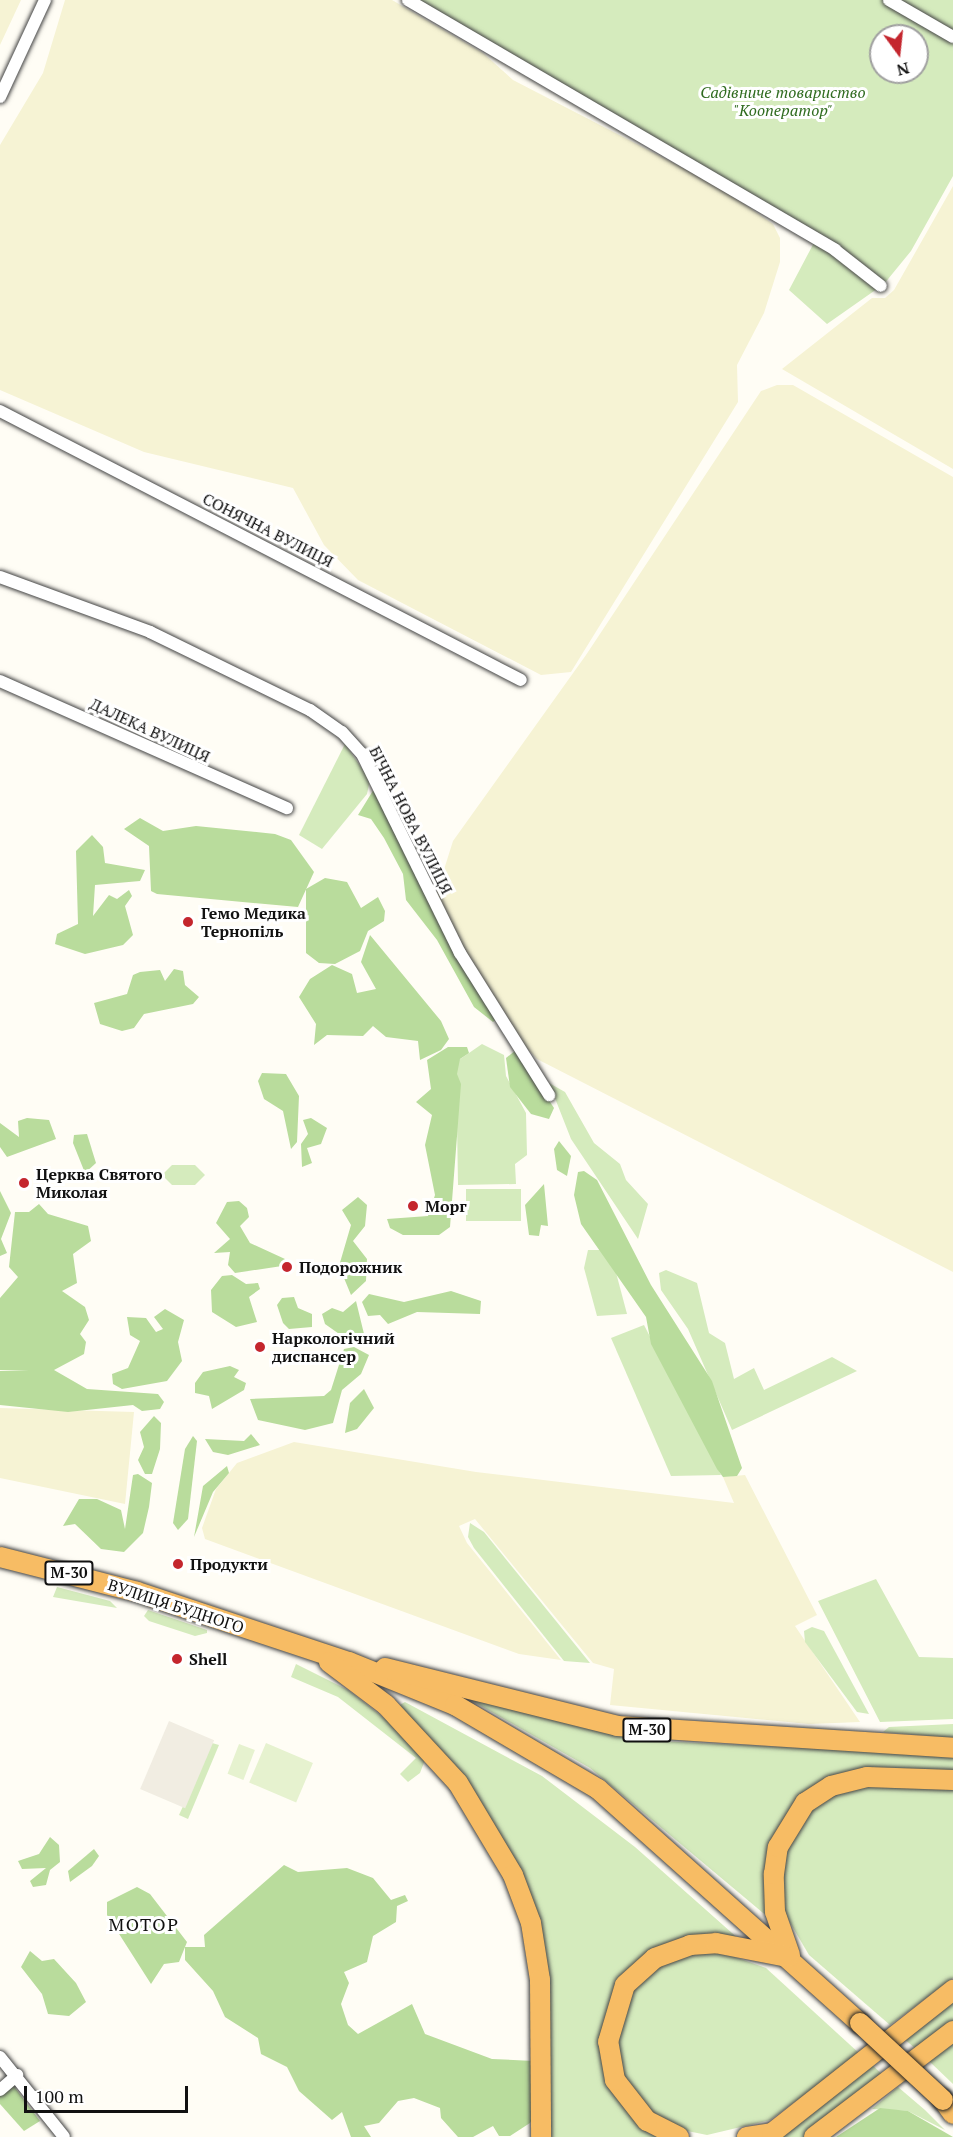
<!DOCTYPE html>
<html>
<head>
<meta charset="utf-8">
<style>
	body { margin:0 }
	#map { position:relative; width:953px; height:2137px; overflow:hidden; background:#fffdf5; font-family:"PT Serif",serif }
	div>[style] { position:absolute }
	.farmland>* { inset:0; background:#f6f3d4 }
	.green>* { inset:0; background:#d5ebbd; transform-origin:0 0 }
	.forest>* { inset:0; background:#b9dc9c }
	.pitch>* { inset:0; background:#e6f2cf; transform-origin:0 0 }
	.plaza>* { inset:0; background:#f1ede2; transform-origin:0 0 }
	.roads { filter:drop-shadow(0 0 2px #444) drop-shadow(0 0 2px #444) }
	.minor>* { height:12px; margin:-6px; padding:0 6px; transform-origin:6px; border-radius:6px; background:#fff }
	.trunk>* { height:20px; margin:-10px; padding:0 10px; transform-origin:10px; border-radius:10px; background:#f7bc64 }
	.bridges { filter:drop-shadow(0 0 2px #222) drop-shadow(0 0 2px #222) }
	.trunk-bridge>* { height:20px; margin:-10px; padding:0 10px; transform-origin:10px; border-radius:10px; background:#f7bc64 }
	.dots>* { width:16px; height:16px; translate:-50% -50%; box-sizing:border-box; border:3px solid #fff; border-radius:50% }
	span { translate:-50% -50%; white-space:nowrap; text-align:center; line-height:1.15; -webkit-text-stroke:6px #fff; paint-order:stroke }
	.shield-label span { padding:2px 4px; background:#fff; border:2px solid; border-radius:4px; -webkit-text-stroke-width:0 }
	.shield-label { font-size:15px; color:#111; font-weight:700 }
	.park-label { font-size:16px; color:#2f6b1f; font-style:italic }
	.street-label { font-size:16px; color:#111 }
	.poi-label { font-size:16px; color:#111; font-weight:700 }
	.left { translate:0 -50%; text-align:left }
	.neighbourhood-label { font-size:18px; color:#111; letter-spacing:1.5px }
	.north { position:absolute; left:869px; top:24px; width:60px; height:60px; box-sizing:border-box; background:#fff; border:2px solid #a0a0a0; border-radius:50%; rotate:165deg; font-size:16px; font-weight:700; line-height:24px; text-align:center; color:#111 }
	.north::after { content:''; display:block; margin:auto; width:21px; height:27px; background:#c4262e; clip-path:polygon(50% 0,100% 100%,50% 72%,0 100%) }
	.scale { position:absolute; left:24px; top:2086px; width:164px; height:27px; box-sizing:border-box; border:3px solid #111; border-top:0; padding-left:8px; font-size:18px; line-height:21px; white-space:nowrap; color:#111; -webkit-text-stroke:4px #fff; paint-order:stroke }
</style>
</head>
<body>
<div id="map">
	<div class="farmland">
		<div style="clip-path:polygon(0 0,21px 0,0 45px)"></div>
		<div style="clip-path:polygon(65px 0,392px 0,483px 53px,513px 80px,718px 186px,773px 224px,780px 238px,780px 262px,764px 313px,737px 365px,738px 402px,571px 672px,541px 675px,358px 580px,324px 545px,293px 488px,144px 452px,0 390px,0 145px,43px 73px)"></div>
		<div style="clip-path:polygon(953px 186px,953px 469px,782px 369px,872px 298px,885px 298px,894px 290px)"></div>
		<div style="clip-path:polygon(777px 385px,793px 385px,953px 477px,953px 1272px,537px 1059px,512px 1032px,435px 898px,453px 841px,586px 655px,761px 391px)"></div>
		<div style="clip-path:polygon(0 1408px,134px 1412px,125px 1504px,0 1478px)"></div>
		<div style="clip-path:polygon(294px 1442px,476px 1472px,734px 1503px,723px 1477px,745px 1475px,817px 1615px,795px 1626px,860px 1722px,809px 1724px,610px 1705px,614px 1669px,593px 1663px,475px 1519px,459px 1526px,467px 1543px,561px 1660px,519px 1654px,205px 1539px,202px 1528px,216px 1489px,237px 1463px)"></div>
	</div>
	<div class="green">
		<div style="clip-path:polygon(evenodd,405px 0,953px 0,953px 176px,911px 251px,884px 284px,827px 324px,789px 290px,817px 237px,405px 0,881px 36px,917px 36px,917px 72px,881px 72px,881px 36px)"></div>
		<div style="clip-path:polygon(345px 744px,370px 780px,367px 794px,322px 849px,299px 835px)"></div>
		<div style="clip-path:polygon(482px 1044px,504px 1055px,506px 1076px,526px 1113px,527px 1155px,515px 1164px,516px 1184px,458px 1185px,456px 1062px)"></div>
		<div style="clip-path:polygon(549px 1083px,565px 1092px,594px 1143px,620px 1164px,626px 1180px,648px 1204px,638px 1239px,571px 1139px)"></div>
		<div style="clip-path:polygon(172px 1165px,195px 1165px,205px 1175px,195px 1185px,172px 1185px,162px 1175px)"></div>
		<div style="left:521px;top:1189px;width:32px;height:55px;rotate:90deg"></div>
		<div style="clip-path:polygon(588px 1250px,610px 1250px,627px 1314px,597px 1316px,584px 1268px)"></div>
		<div style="clip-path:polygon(666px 1270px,697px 1283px,709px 1333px,725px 1343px,734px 1379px,754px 1368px,764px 1390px,832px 1357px,857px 1371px,732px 1430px,688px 1329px,661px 1290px,659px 1273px)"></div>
		<div style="clip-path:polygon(644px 1325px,721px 1475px,671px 1476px,611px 1338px)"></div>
		<div style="clip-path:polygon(470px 1523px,484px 1532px,590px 1663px,564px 1661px,474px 1548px,468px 1537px)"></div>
		<div style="clip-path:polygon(876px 1579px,919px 1657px,953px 1658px,953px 1719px,880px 1722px,818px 1601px)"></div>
		<div style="clip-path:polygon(57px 1587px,110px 1601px,117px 1608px,53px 1597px)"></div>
		<div style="clip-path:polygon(148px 1610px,207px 1630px,207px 1633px,195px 1636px,149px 1621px,144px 1616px)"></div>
		<div style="clip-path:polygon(812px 1627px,824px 1631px,869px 1714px,857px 1712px,805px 1642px,804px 1631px)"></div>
		<div style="clip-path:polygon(296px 1664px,348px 1690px,401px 1731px,425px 1760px,420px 1773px,408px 1782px,400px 1774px,416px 1758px,338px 1697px,291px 1677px)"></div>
		<div style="clip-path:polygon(469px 1699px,657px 1741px,953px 1755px,953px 1777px,891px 1771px,791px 1813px,768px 1917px,590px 1768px)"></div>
		<div style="clip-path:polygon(405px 1702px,542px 1776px,635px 1847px,741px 1941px,642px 1960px,604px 2051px,662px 2137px,550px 2137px,550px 2027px,529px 1902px,398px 1706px)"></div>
		<div style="clip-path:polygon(953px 1724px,953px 1738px,883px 1732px,889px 1727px)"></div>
		<div style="clip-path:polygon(212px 1743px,219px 1745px,188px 1819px,179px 1815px)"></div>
		<div style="clip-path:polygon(870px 1782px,953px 1789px,953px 1978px,890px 2025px,809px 1955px,782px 1909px,780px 1865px,796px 1821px,820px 1799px)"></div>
		<div style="clip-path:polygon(712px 1949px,766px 1968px,860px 2054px,770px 2120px,707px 2135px,663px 2126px,626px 2090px,615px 2055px,625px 1999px,663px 1960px)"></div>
		<div style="clip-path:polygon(953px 1998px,953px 2022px,917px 2050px,902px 2037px)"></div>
		<div style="clip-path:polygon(953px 2043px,953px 2084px,929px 2061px)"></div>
		<div style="clip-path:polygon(870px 2063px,884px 2076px,806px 2137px,776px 2137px)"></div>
		<div style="clip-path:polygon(898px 2087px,925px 2110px,945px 2130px,908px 2111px,872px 2109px)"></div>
	</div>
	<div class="forest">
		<div style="clip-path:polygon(374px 789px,497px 1019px,493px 1022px,474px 1007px,437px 940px,406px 900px,403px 874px,384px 838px,371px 819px,358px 815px)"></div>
		<div style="clip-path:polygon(140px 818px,163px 831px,196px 826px,275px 834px,291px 840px,314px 872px,298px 907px,157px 894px,151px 891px,149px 846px,124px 829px)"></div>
		<div style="clip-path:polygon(92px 835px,103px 847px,105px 863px,145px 870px,140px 881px,95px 885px,93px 916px,109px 895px,117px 899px,129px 890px,132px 896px,125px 906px,133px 935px,123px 945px,85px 954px,55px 944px,57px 934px,78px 924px,76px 851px)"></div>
		<div style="clip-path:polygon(325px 878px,347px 882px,361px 908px,378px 897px,385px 911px,384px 921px,368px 931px,360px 951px,335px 964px,319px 963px,306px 953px,306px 889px)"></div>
		<div style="clip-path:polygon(370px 935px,441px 1021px,449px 1039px,441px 1050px,420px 1060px,418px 1041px,386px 1037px,373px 1026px,363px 1036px,327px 1035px,314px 1045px,316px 1024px,299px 997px,310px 979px,332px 965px,352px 974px,357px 993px,376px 989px,361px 962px)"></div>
		<div style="clip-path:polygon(174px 969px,183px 971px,185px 985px,199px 997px,193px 1004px,144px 1014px,134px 1028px,122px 1031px,100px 1024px,94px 1003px,127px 994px,133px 975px,140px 972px,160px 970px,165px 981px)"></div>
		<div style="clip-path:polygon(448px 1047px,467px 1047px,469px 1053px,460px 1059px,457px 1074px,461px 1084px,450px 1227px,439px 1235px,403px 1235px,390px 1228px,387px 1219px,428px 1216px,435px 1195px,425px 1145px,432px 1115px,416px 1102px,431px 1089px,427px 1060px)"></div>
		<div style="clip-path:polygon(516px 1050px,554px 1108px,549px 1119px,531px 1114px,510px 1087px,506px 1058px)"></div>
		<div style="clip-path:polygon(262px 1073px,286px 1074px,299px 1096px,297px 1142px,291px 1149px,283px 1111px,264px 1099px,258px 1081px)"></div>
		<div style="clip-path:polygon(27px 1118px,49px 1120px,56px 1139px,7px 1157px,0 1147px,0 1123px,19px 1137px,18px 1121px)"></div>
		<div style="clip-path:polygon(311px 1118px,327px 1128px,321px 1144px,307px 1148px,312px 1163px,302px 1167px,301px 1144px,308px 1134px,303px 1120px)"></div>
		<div style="clip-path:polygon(87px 1134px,96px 1163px,85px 1173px,73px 1143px,74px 1135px)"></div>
		<div style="clip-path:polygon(559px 1141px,571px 1156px,567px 1176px,557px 1170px,554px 1149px)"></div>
		<div style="clip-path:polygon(584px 1171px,597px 1180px,651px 1285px,712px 1381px,742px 1468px,737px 1476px,723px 1477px,717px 1469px,651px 1344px,646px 1317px,581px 1224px,574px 1195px,578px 1172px)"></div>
		<div style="clip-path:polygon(544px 1184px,548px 1226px,541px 1225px,539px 1236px,529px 1235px,525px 1205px)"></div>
		<div style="clip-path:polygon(0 1191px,11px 1213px,1px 1239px,7px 1253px,0 1256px)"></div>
		<div style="clip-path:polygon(358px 1197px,367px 1205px,365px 1226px,353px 1241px,367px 1259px,366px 1281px,351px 1295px,339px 1266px,351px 1225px,342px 1210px)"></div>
		<div style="clip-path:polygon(239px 1201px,247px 1208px,249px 1217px,240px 1226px,250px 1243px,285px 1259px,282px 1266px,235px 1273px,228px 1265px,230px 1252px,214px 1253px,230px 1239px,216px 1223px,227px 1202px)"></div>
		<div style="clip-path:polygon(39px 1204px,48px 1214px,88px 1226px,91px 1241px,73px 1254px,77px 1283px,62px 1291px,85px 1307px,89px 1320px,80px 1334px,86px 1342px,84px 1354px,54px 1370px,87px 1389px,158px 1394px,164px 1402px,160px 1409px,142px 1411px,133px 1405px,68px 1412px,0 1405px,0 1371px,29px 1371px,0 1370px,0 1298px,18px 1277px,9px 1267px,15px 1212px,29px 1212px)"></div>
		<div style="clip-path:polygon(232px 1275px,246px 1284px,258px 1283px,260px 1289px,249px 1297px,257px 1322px,236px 1327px,212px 1312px,211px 1290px,222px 1276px)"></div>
		<div style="clip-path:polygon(451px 1291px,481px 1301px,480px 1314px,417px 1312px,388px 1324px,380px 1315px,368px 1316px,362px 1302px,369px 1294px,404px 1302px)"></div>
		<div style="clip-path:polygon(294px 1297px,298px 1308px,312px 1314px,312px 1327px,289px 1329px,283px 1323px,277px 1305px,282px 1298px)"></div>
		<div style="clip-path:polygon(356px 1301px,365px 1338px,352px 1343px,325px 1324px,322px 1314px,332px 1308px,343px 1312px)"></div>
		<div style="clip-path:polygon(165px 1309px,184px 1320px,178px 1342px,182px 1361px,167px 1381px,122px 1389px,113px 1384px,112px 1374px,128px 1368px,140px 1341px,130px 1335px,127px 1317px,146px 1318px,156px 1332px,163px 1329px,154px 1317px)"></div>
		<div style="clip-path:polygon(354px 1347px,369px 1355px,361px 1374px,342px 1390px,333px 1423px,305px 1430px,258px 1420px,250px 1399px,324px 1396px,331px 1390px,344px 1349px)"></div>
		<div style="clip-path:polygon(230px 1366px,239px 1370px,234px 1377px,246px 1383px,244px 1390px,212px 1409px,209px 1396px,195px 1393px,195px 1383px,203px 1372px)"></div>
		<div style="clip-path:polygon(364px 1389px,374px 1408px,357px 1429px,345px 1433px,350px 1403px)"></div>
		<div style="clip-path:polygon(154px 1416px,161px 1423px,160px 1449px,152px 1474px,145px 1474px,138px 1460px,144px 1447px,140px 1432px)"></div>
		<div style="clip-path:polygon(251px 1434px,260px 1445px,228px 1455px,213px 1452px,205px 1439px,244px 1441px)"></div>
		<div style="clip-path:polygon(193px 1436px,197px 1441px,188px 1519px,178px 1530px,173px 1523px,185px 1449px)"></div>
		<div style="clip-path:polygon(227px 1466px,229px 1473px,213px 1492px,194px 1537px,203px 1486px)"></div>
		<div style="clip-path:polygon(138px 1474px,152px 1483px,149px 1507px,143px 1533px,124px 1552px,101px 1549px,75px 1524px,63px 1526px,79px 1499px,97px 1499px,121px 1510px,125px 1529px,133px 1475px)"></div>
		<div style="clip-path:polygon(50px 1837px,59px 1845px,60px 1862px,50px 1870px,46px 1885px,33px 1887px,30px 1881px,46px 1868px,22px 1869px,18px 1861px,39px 1854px)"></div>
		<div style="clip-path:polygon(94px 1849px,99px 1856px,92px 1866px,70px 1882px,68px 1871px)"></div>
		<div style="clip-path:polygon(284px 1865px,298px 1872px,347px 1868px,373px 1878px,391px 1900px,405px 1895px,408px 1901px,397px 1906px,396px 1922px,373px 1936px,367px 1962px,344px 1972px,349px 1983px,341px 2004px,348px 2025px,358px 2034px,412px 2004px,425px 2034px,492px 2059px,534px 2061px,539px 2106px,530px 2123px,510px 2136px,499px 2136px,493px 2126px,473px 2137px,458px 2137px,441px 2118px,440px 2108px,414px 2098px,398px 2101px,379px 2123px,364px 2126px,371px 2137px,351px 2137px,342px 2112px,332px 2120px,299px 2091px,287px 2067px,261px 2054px,258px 2038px,225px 2017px,213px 1991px,185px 1960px,185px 1947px,205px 1947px,204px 1935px)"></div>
		<div style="clip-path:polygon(137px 1887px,150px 1894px,187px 1942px,179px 1962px,164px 1964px,151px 1984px,107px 1915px,107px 1902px)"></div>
		<div style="clip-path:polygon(30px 1951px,42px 1961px,54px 1959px,76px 1983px,86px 2002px,69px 2016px,48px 2014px,42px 1994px,21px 1967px)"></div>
		<div style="clip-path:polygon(13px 2085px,40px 2121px,24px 2131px,0 2104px,0 2091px)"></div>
		<div style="clip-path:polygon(880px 2108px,908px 2111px,953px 2137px,836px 2137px)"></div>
	</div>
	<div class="pitch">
		<div style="left:266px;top:1743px;width:51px;height:43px;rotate:23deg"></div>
		<div style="left:239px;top:1744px;width:17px;height:32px;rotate:21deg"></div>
	</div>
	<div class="plaza">
		<div style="left:169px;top:1721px;width:49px;height:74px;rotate:23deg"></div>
	</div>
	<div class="roads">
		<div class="minor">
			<div style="left:408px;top:0;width:495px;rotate:30.3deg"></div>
			<div style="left:835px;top:250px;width:58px;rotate:38deg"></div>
			<div style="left:889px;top:0;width:74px;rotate:30deg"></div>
			<div style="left:0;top:97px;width:107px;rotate:-65.1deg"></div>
			<div style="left:0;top:411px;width:586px;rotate:27.31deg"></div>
			<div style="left:0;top:577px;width:160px;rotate:20.1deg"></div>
			<div style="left:150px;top:632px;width:178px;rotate:26deg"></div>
			<div style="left:310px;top:710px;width:39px;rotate:35deg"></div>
			<div style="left:342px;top:732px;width:30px;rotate:48deg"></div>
			<div style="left:362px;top:754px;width:222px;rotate:63.8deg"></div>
			<div style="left:460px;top:953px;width:168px;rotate:57.9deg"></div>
			<div style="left:0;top:681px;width:314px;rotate:23.9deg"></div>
			<div style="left:0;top:2057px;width:102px;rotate:51.3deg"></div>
			<div style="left:0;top:2090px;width:23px;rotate:-41deg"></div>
		</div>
		<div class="trunk">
			<div style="left:0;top:1557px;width:141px;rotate:14.3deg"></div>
			<div style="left:137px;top:1592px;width:223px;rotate:18.3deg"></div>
			<div style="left:349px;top:1662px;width:114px;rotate:22.1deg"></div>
			<div style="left:455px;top:1705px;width:166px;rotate:30.4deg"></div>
			<div style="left:598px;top:1789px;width:351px;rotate:41.8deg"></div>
			<div style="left:329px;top:1662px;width:71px;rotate:37deg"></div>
			<div style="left:386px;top:1705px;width:106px;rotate:47.3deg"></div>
			<div style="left:458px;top:1783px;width:107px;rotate:59.1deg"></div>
			<div style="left:513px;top:1875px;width:51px;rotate:69.4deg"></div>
			<div style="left:531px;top:1923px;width:58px;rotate:81deg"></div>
			<div style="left:540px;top:1980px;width:157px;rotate:89.6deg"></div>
			<div style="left:385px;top:1668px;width:239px;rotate:14deg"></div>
			<div style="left:617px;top:1726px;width:337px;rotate:3.7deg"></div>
			<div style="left:790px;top:1955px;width:46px;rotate:-109.2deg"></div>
			<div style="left:775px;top:1912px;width:38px;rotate:-92deg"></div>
			<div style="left:774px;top:1874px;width:27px;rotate:-82deg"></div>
			<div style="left:778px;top:1847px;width:52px;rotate:-58.5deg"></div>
			<div style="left:805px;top:1803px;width:31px;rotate:-33deg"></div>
			<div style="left:831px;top:1786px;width:37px;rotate:-14deg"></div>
			<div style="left:867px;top:1777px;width:86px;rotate:2deg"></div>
			<div style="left:943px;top:2100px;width:17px;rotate:54deg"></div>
			<div style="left:679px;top:2137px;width:36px;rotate:-153deg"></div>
			<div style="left:647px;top:2121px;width:52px;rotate:-128deg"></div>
			<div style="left:615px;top:2080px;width:39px;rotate:-100deg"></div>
			<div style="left:608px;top:2042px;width:59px;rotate:-73.4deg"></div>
			<div style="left:625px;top:1985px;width:40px;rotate:-42deg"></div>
			<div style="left:655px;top:1958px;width:37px;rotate:-20deg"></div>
			<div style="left:690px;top:1945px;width:26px;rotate:-4deg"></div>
			<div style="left:716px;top:1943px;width:73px;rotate:11deg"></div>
			<div style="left:747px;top:2137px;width:25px;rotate:-9deg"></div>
			<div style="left:772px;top:2133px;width:231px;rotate:-38.3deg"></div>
			<div style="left:814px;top:2137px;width:175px;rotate:-37.3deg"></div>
		</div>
	</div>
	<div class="bridges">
		<div class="trunk-bridge">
			<div style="left:860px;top:2023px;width:113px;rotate:42.9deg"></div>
		</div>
	</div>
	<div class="dots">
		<div style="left:188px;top:922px;background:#c4262e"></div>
		<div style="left:24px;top:1183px;background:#c4262e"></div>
		<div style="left:413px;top:1206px;background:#c4262e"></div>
		<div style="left:287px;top:1267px;background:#c4262e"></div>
		<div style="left:260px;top:1347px;background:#c4262e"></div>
		<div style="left:178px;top:1564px;background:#c4262e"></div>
		<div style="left:177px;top:1659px;background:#c4262e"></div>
	</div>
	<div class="shield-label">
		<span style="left:69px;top:1573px">М-30</span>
		<span style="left:647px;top:1730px">М-30</span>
	</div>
	<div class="park-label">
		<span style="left:783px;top:101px">Садівниче товариство<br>"Кооператор"</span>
	</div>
	<div class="street-label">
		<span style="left:268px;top:530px;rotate:27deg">СОНЯЧНА ВУЛИЦЯ</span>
		<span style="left:150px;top:730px;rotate:25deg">ДАЛЕКА ВУЛИЦЯ</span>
		<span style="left:411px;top:820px;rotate:63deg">БІЧНА НОВА ВУЛИЦЯ</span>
		<span style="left:176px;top:1606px;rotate:18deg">ВУЛИЦЯ БУДНОГО</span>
	</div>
	<div class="poi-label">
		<span class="left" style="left:201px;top:922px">Гемо Медика<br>Тернопіль</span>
		<span class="left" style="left:36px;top:1183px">Церква Святого<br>Миколая</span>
		<span class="left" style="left:425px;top:1206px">Морг</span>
		<span class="left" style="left:299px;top:1267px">Подорожник</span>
		<span class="left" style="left:272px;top:1347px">Наркологічний<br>диспансер</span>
		<span class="left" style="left:190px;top:1564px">Продукти</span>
		<span class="left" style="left:189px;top:1659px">Shell</span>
	</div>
	<div class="neighbourhood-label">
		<span style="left:144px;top:1924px">МОТОР</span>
	</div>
	<div class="north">N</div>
	<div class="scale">100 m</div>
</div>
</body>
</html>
